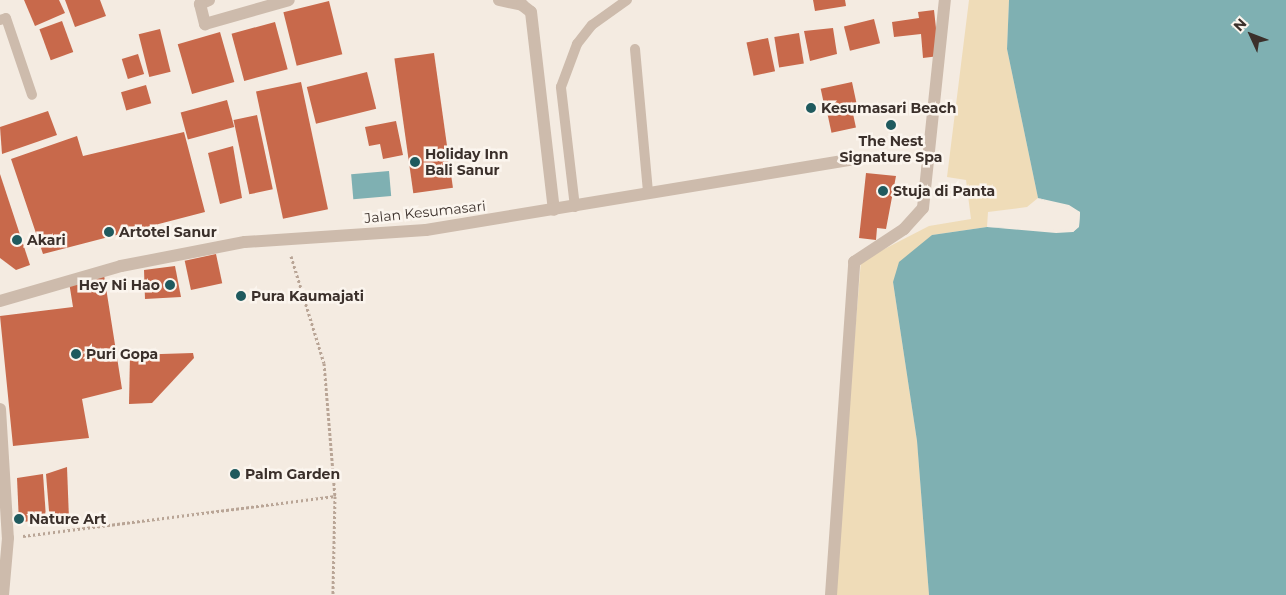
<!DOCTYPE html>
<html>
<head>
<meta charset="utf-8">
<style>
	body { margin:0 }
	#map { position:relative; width:1286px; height:595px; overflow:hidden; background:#f4ebe1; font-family:Montserrat,sans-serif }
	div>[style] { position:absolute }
	.sand>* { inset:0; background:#efdcb8 }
	.water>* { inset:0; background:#7fb0b2; transform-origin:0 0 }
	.pier>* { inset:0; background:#f4ebe1 }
	.building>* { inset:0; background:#c8694b; transform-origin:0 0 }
	.path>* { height:3px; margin-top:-1.5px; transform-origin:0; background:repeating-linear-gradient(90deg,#b9a596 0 2.5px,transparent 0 5px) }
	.service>* { height:10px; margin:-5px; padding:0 5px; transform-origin:5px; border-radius:5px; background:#cdbbac }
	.pedestrian>* { height:12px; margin:-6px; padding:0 6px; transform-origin:6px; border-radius:6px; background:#cdbbac }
	.minor>* { height:12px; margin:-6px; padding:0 6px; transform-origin:6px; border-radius:6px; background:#cdbbac }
	.dots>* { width:14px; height:14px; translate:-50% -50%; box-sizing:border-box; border:2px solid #fbf5ee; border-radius:50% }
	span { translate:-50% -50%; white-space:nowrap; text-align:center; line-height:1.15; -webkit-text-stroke:5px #fbf5ee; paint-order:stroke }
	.poi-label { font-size:14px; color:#3b302b; font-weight:700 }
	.left { translate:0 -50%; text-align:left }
	.right { translate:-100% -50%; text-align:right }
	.street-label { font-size:14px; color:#3b302b }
	.north { position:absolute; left:1226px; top:10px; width:50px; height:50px; -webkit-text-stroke:4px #fbf5ee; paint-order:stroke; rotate:313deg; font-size:14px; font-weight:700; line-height:20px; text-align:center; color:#3b302b }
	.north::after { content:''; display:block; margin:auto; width:18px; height:22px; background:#3b302b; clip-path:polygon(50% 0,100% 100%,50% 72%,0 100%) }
</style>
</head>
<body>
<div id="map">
	<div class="sand">
		<div style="clip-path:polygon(969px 0,1009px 0,1007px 49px,1038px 198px,1027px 207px,988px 212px,987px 227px,932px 235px,893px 282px,917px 441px,929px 595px,833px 595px,861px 261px,929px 226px,971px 219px,966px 180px,947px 177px)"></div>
	</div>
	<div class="water">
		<div style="clip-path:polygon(1009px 0,1286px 0,1286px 595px,929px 595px,917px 441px,893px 282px,899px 262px,932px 235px,987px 227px,1073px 232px,1079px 226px,1080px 212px,1038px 198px,1007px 49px)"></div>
		<div style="left:389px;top:171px;width:25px;height:38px;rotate:85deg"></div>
	</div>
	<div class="pier">
		<div style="clip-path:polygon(1038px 198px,1069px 205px,1080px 212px,1079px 227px,1073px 232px,1056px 233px,987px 227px,1072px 230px,1077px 225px,1077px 214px)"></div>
	</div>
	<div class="building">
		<div style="clip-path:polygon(24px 0,59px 0,65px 13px,35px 26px)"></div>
		<div style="clip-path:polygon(65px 0,100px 0,106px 16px,75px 27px)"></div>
		<div style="clip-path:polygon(813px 0,845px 0,846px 6px,815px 11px)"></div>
		<div style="left:329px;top:1px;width:55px;height:47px;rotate:76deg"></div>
		<div style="clip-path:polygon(934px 10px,939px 56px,923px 58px,921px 34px,894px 37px,892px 22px,919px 18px,918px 12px)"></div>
		<div style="left:874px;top:19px;width:25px;height:31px;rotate:76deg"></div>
		<div style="left:62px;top:21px;width:33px;height:24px;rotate:70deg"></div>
		<div style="left:275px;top:22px;width:49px;height:45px;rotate:75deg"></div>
		<div style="clip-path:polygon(833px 28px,837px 54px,810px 61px,804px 31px)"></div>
		<div style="left:160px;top:29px;width:44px;height:22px;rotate:76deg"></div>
		<div style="left:220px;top:32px;width:52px;height:44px;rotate:74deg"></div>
		<div style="left:799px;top:33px;width:31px;height:25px;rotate:81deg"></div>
		<div style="left:768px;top:38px;width:34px;height:22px;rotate:78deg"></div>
		<div style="left:434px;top:53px;width:136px;height:40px;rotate:82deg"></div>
		<div style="left:138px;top:54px;width:21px;height:17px;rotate:73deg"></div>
		<div style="left:367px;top:72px;width:38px;height:62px;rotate:76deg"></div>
		<div style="left:301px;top:82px;width:130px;height:46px;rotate:78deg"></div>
		<div style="left:852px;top:82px;width:24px;height:32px;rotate:78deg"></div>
		<div style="left:146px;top:85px;width:19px;height:26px;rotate:74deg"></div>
		<div style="left:227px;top:100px;width:28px;height:48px;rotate:75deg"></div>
		<div style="left:852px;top:109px;width:19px;height:25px;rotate:78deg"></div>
		<div style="clip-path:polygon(48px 111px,57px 135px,2px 154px,0 127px)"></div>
		<div style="left:257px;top:115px;width:76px;height:24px;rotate:78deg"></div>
		<div style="clip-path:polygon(396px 121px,403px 155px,383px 159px,380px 144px,369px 146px,365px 127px)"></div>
		<div style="clip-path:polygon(184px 132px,205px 212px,43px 254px,11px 159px,77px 136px,83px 156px)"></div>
		<div style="clip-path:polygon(233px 146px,242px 198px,220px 204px,208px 153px)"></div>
		<div style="clip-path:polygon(866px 173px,896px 176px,886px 229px,877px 228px,876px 240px,859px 238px)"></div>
		<div style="clip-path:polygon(0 174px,30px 265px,16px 270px,0 258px)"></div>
		<div style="left:216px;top:254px;width:30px;height:32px;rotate:78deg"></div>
		<div style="clip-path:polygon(175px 266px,181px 297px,145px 299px,144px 270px)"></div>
		<div style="clip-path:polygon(104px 275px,122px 389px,82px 399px,89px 438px,13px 446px,0 316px,73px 307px,69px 282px)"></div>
		<div style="clip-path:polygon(193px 353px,194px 358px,152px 403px,129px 404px,130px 355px)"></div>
		<div style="clip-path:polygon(67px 467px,69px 519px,50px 523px,46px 474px)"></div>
		<div style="clip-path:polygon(43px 474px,46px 518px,19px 523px,17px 478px)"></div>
	</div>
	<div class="path">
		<div style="left:872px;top:158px;width:41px;rotate:-1.4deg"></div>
		<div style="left:291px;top:256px;width:112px;rotate:72.9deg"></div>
		<div style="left:324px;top:363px;width:133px;rotate:85.3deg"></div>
		<div style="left:335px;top:496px;width:99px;rotate:91.2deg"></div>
		<div style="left:23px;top:536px;width:315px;rotate:-7.3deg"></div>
	</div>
	<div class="service">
		<div style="left:0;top:20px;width:6px;rotate:-18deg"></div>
		<div style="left:6px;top:18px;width:81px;rotate:71.3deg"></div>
		<div style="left:635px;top:49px;width:145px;rotate:84.8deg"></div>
		<div style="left:575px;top:207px;width:121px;rotate:-96.7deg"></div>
		<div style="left:561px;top:87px;width:46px;rotate:-69.6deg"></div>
		<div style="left:577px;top:44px;width:24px;rotate:-52deg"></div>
		<div style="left:592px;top:25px;width:43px;rotate:-35.5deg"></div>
	</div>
	<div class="pedestrian">
		<div style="left:831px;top:595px;width:334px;rotate:-86deg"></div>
		<div style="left:854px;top:262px;width:60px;rotate:-33.4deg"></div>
		<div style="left:904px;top:229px;width:28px;rotate:-48deg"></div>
		<div style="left:923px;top:208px;width:209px;rotate:-84deg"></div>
	</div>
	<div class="minor">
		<div style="left:209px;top:0;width:10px;rotate:156deg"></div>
		<div style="left:200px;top:4px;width:21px;rotate:76deg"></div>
		<div style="left:205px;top:24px;width:87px;rotate:-15.9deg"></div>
		<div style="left:499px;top:0;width:24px;rotate:12deg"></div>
		<div style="left:522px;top:5px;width:11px;rotate:38deg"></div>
		<div style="left:531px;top:12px;width:199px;rotate:83.4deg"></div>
		<div style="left:0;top:301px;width:126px;rotate:-16.1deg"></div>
		<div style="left:121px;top:266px;width:126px;rotate:-11deg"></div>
		<div style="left:245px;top:242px;width:181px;rotate:-3.8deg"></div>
		<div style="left:426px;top:230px;width:436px;rotate:-9.4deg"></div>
		<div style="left:0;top:409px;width:129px;rotate:86.5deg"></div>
		<div style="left:8px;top:538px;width:57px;rotate:95deg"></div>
	</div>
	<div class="dots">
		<div style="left:811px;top:108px;background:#1f5a5e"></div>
		<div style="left:891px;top:125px;background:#1f5a5e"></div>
		<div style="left:415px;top:162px;background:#1f5a5e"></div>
		<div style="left:883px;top:191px;background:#1f5a5e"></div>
		<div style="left:109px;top:232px;background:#1f5a5e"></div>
		<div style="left:17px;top:240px;background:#1f5a5e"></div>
		<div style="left:170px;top:285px;background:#1f5a5e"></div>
		<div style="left:241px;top:296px;background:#1f5a5e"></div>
		<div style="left:76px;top:354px;background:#1f5a5e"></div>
		<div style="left:235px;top:474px;background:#1f5a5e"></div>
		<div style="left:19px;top:519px;background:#1f5a5e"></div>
	</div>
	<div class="poi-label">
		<span class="left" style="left:821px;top:108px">Kesumasari Beach</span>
		<span style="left:891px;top:149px">The Nest<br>Signature Spa</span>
		<span class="left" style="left:425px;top:162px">Holiday Inn<br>Bali Sanur</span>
		<span class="left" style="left:893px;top:191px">Stuja di Panta</span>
		<span class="left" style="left:119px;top:232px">Artotel Sanur</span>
		<span class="left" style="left:27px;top:240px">Akari</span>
		<span class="right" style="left:160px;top:285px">Hey Ni Hao</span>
		<span class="left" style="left:251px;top:296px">Pura Kaumajati</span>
		<span class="left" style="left:86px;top:354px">Puri Gopa</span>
		<span class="left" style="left:245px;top:474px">Palm Garden</span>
		<span class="left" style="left:29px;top:519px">Nature Art</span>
	</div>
	<div class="street-label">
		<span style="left:425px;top:212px;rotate:-6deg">Jalan Kesumasari</span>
	</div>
	<div class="north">N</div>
</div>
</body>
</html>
